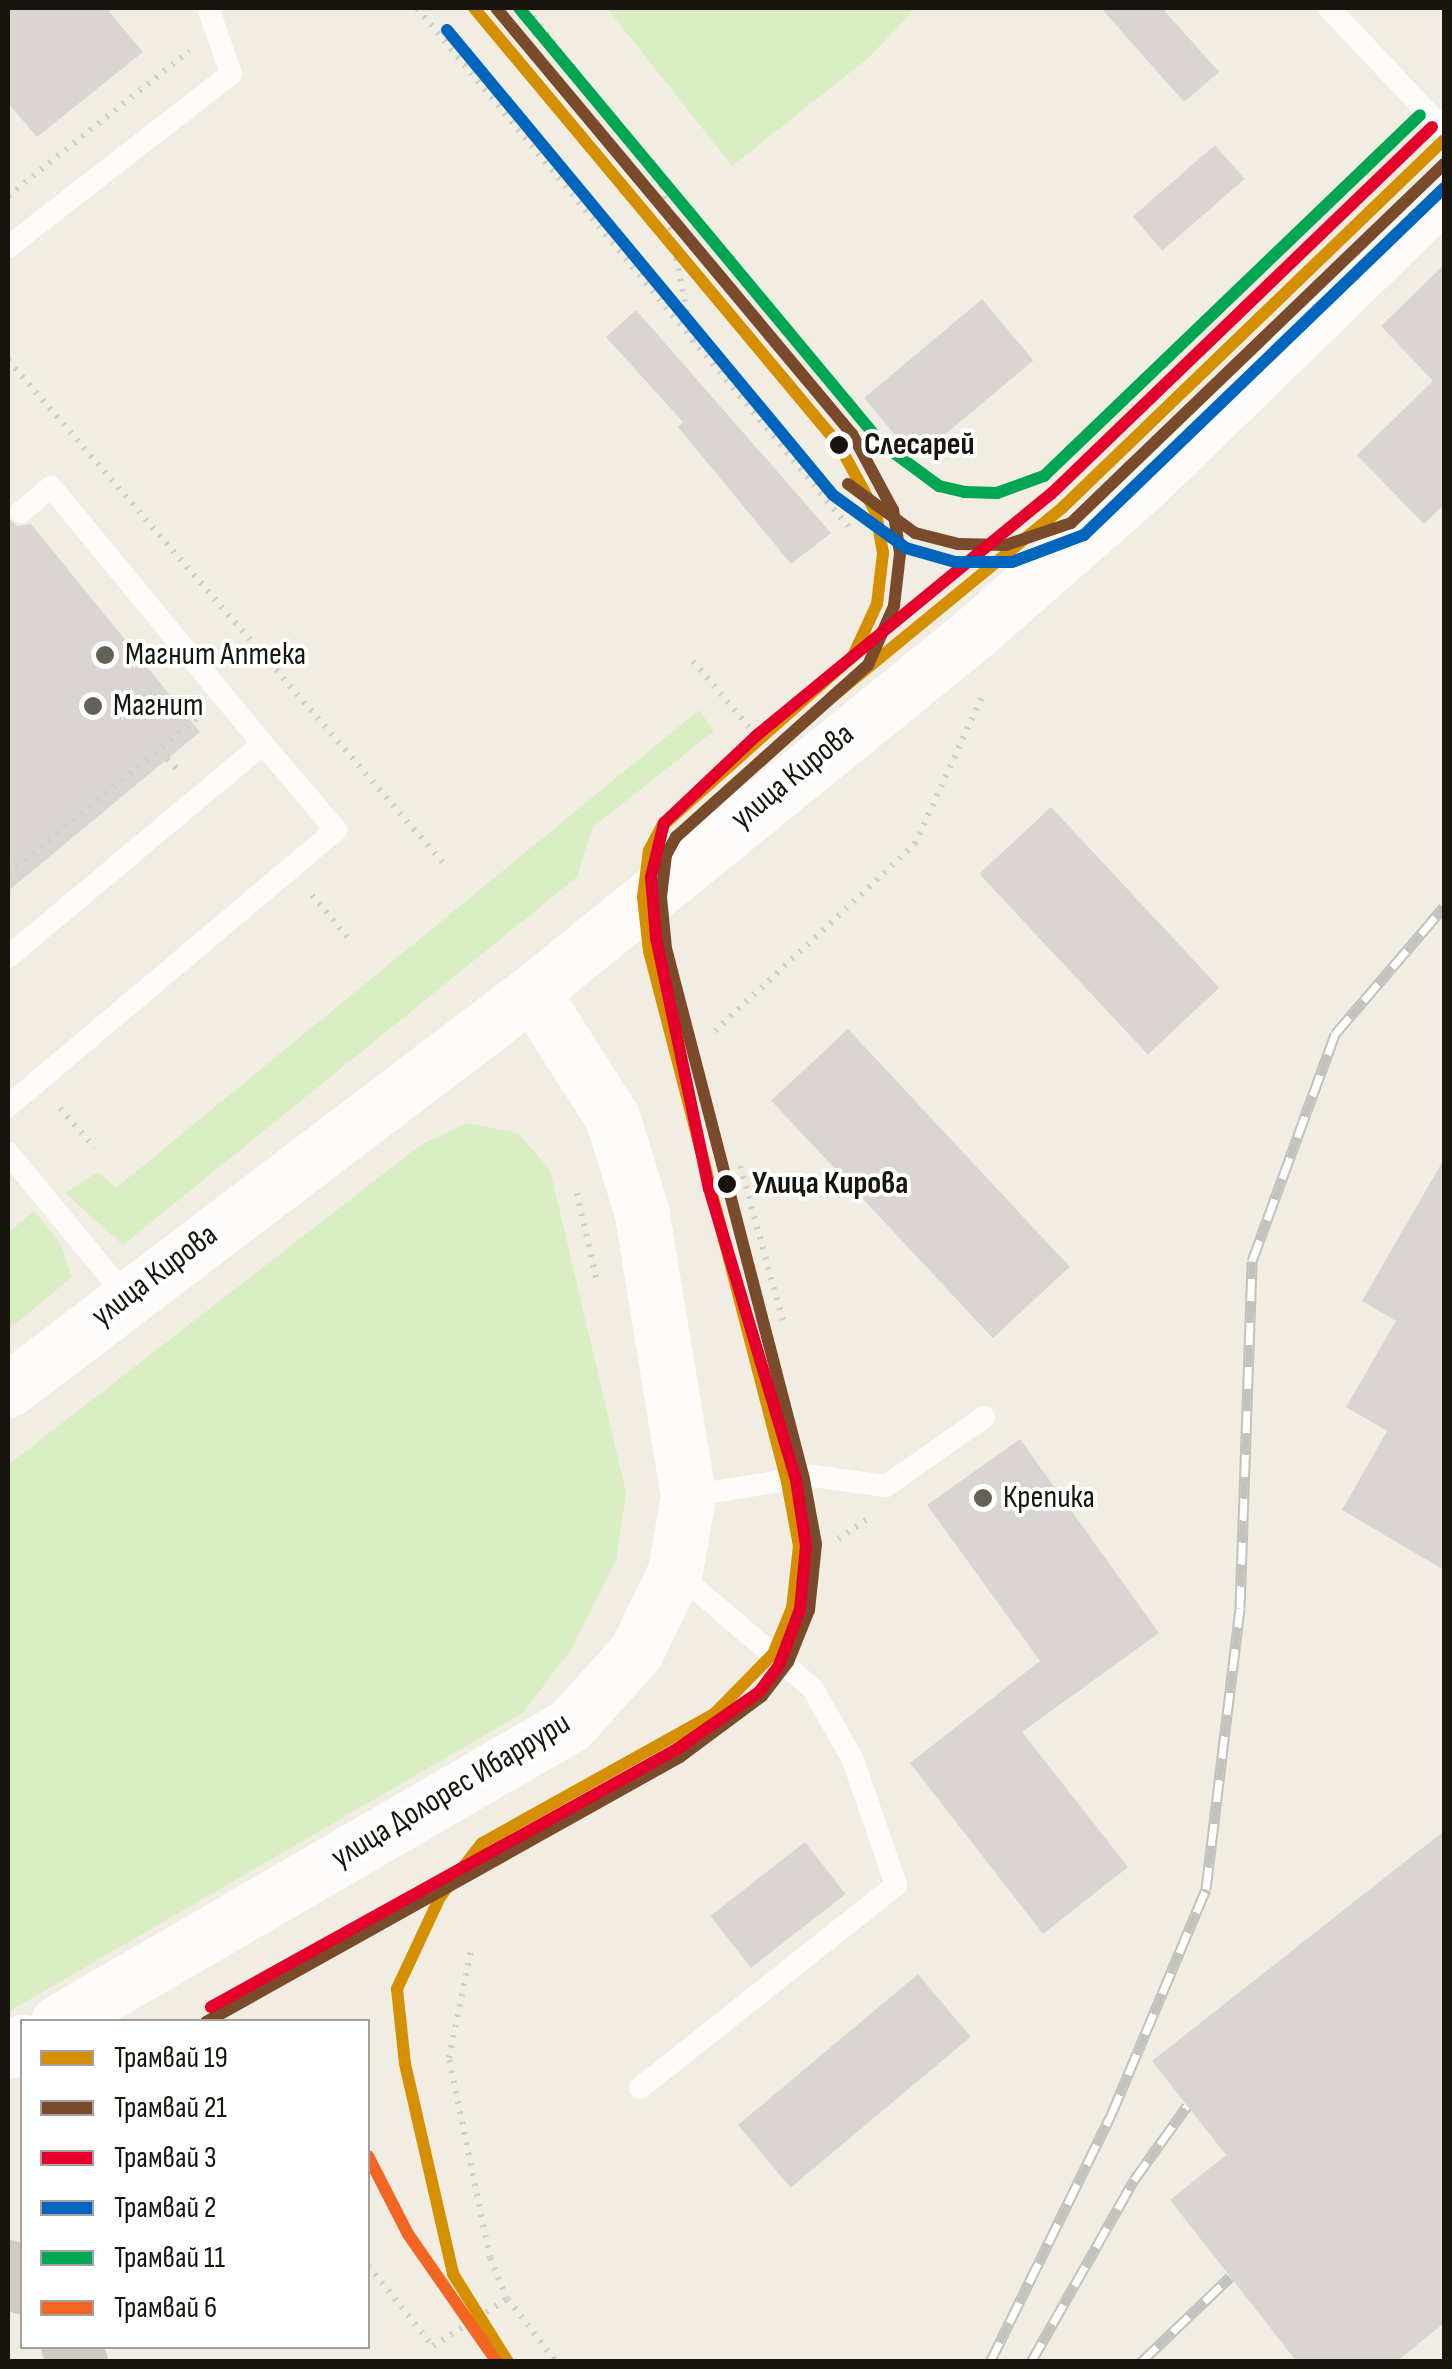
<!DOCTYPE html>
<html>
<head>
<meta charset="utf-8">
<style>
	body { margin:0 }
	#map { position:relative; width:1452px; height:2369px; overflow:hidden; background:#f1ede2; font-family:"Sofia Sans Condensed",sans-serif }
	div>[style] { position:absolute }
	.green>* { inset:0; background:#d9eec2 }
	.building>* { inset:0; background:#dad5d3; transform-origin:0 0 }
	.path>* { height:6px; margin-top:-3px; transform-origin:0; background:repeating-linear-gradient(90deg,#d0cfcb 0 2.5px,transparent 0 10.5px) }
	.lane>* { height:22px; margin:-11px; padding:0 11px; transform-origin:11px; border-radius:11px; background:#fdfcfb }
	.secondary>* { height:55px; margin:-27.5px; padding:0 27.5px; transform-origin:27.5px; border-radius:27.5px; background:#fdfcfb }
	.primary>* { height:55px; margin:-27.5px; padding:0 27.5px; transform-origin:27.5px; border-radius:27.5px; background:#d1cbc2 }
	.rail>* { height:11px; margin-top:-5.5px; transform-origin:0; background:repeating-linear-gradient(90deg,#fff 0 22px,#c2c2be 0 44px); box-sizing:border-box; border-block:2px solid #c2c2be }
	.tram-1>* { height:12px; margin:-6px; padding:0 6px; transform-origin:6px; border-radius:6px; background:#d59002 }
	.tram-2>* { height:12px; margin:-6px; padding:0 6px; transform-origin:6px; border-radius:6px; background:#7a4b2a }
	.tram-3>* { height:12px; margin:-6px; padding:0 6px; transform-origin:6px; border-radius:6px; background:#e4002b }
	.tram-4>* { height:12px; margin:-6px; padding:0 6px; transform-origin:6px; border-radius:6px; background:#0065bd }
	.tram-5>* { height:12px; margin:-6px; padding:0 6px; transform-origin:6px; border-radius:6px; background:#00a651 }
	.tram-6>* { height:12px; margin:-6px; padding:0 6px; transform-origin:6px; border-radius:6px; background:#f26522 }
	.dots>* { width:28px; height:28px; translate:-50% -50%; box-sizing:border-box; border:5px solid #fff; border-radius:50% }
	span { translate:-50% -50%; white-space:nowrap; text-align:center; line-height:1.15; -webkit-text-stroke:8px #fff; paint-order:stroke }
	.stop-label { font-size:32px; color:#17150e; font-weight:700 }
	.left { translate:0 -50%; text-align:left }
	.poi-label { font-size:32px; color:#17150e }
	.street-label { font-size:32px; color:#17150e }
	.frame { position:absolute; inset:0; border:10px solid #17150e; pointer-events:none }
	.legend { position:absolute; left:20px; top:2019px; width:350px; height:330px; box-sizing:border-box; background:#fff; border:2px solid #a2a19f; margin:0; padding:12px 18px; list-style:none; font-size:30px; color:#17150e }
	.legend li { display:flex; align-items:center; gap:20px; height:50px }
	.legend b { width:50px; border:2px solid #a2a19f }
</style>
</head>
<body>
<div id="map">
	<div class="green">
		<div style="clip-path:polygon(607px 8px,916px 8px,867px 59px,732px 166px)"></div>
		<div style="clip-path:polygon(699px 710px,714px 731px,593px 827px,577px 877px,123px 1245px,65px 1193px,98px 1172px,116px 1188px)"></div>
		<div style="clip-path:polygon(468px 1123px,518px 1133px,550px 1170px,626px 1492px,616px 1561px,572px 1648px,523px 1713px,8px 2012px,8px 1465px,422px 1144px)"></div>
		<div style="clip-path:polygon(34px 1211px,59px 1241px,72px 1277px,8px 1330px,8px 1233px)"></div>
	</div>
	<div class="building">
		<div style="clip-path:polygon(8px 8px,106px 8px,143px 52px,37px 137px,8px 103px)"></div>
		<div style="clip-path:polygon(1101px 8px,1162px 8px,1219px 72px,1184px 102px)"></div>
		<div style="left:1215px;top:145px;width:45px;height:109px;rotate:49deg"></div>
		<div style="clip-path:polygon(1444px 265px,1444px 505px,1424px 524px,1357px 455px,1433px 381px,1381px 326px)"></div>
		<div style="left:982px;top:299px;width:80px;height:154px;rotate:50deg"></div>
		<div style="clip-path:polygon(636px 310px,831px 533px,791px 564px,678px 427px,683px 422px,606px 337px)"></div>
		<div style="clip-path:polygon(8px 518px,17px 526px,31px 524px,200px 732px,8px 891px)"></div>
		<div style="left:1051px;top:807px;width:247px;height:98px;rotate:47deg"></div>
		<div style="left:848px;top:1029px;width:325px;height:105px;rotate:47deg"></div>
		<div style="clip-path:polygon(1444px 1159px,1444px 1570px,1342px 1510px,1387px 1431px,1346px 1407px,1396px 1321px,1362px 1301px)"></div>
		<div style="clip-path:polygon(1020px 1439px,1159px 1633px,1022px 1732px,1128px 1867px,1043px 1934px,910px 1763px,1040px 1661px,927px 1505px)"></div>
		<div style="clip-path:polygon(1444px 1831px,1444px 2323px,1396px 2362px,1297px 2362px,1170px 2200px,1226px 2155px,1152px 2061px)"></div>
		<div style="left:805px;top:1842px;width:66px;height:120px;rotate:52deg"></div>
		<div style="left:918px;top:1974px;width:82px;height:235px;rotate:50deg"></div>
	</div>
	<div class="path">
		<div style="left:417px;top:8px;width:682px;rotate:50.24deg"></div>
		<div style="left:527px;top:8px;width:223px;rotate:52.8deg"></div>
		<div style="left:662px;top:186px;width:160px;rotate:78.8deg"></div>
		<div style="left:8px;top:196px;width:232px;rotate:-38.7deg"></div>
		<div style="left:8px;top:360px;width:666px;rotate:49.14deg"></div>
		<div style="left:693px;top:661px;width:104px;rotate:49.7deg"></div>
		<div style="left:167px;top:759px;width:16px;rotate:45deg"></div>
		<div style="left:8px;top:874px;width:244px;rotate:-39.5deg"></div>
		<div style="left:312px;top:895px;width:59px;rotate:49.8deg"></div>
		<div style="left:715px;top:1031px;width:274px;rotate:-43.1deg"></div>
		<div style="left:915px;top:844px;width:165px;rotate:-65.6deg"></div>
		<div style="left:60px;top:1108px;width:53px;rotate:48.8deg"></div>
		<div style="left:740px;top:1166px;width:160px;rotate:74.4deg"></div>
		<div style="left:577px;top:1193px;width:87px;rotate:77.4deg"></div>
		<div style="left:838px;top:1539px;width:34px;rotate:-34deg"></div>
		<div style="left:368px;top:2266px;width:103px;rotate:50.9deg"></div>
		<div style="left:433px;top:2346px;width:88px;rotate:-32.4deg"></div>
		<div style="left:507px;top:2299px;width:44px;rotate:-112.5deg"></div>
		<div style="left:490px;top:2258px;width:204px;rotate:-101.6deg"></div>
		<div style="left:449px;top:2058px;width:115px;rotate:-78.5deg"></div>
		<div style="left:508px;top:2299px;width:79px;rotate:52.7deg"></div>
	</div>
	<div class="lane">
		<div style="left:1329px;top:8px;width:168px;rotate:46.7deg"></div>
		<div style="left:8px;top:247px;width:282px;rotate:-37.8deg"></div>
		<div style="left:231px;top:74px;width:70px;rotate:-109.2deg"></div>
		<div style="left:21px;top:512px;width:39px;rotate:-40deg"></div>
		<div style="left:51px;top:487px;width:333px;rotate:50.5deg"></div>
		<div style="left:8px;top:957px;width:332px;rotate:-39.9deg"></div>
		<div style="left:263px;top:744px;width:113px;rotate:49.7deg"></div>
		<div style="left:336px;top:830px;width:429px;rotate:139.9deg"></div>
		<div style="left:8px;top:1153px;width:185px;rotate:50.5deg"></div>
		<div style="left:688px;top:1496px;width:127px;rotate:-9.1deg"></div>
		<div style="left:813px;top:1476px;width:74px;rotate:7.8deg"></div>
		<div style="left:886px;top:1486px;width:120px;rotate:-35.1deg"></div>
		<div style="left:640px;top:2088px;width:327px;rotate:-38.4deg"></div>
		<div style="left:896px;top:1885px;width:132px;rotate:-109deg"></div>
		<div style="left:853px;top:1760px;width:81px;rotate:-119.4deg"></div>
		<div style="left:813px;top:1689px;width:182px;rotate:-139.5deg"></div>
	</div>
	<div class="secondary">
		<div style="left:8px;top:1390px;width:658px;rotate:-37.22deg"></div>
		<div style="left:532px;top:992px;width:568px;rotate:-39.07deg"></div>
		<div style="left:973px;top:634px;width:229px;rotate:-41.3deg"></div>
		<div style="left:1145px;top:483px;width:417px;rotate:-44.2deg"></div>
		<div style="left:58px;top:2022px;width:592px;rotate:-30.12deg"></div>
		<div style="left:570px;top:1725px;width:98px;rotate:-47.9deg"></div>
		<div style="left:636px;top:1652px;width:90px;rotate:-64.3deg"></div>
		<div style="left:675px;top:1571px;width:76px;rotate:-80.2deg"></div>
		<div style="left:688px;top:1496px;width:290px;rotate:-99.3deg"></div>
		<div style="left:641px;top:1210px;width:97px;rotate:-107.3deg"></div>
		<div style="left:612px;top:1117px;width:148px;rotate:-122.6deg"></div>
		<div style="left:8px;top:2051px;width:17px;rotate:-33deg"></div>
	</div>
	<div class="primary">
		<div style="left:8px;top:2267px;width:24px;rotate:54deg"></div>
		<div style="left:68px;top:2346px;width:20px;rotate:53deg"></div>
	</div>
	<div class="rail">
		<div style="left:990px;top:2362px;width:275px;rotate:-63.9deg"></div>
		<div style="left:1111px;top:2115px;width:245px;rotate:-67.2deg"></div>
		<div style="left:1206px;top:1889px;width:283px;rotate:-83.1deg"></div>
		<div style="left:1240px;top:1608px;width:347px;rotate:-88deg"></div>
		<div style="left:1252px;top:1261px;width:242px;rotate:-69.9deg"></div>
		<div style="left:1335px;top:1034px;width:167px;rotate:-49.4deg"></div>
		<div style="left:1031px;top:2362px;width:209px;rotate:-60.5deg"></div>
		<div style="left:1134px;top:2180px;width:91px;rotate:-54.4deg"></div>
		<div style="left:1141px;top:2362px;width:123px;rotate:-43.7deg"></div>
	</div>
	<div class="tram-1">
		<div style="left:474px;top:8px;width:569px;rotate:50.13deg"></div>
		<div style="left:839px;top:445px;width:77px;rotate:61.4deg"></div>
		<div style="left:876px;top:513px;width:41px;rotate:80.1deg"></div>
		<div style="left:883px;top:553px;width:51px;rotate:96.7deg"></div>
		<div style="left:877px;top:604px;width:57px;rotate:114.8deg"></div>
		<div style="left:853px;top:656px;width:256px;rotate:138.3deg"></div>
		<div style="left:662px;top:826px;width:27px;rotate:118deg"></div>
		<div style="left:649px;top:850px;width:47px;rotate:97.3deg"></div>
		<div style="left:643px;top:897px;width:54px;rotate:83.7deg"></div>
		<div style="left:649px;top:951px;width:549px;rotate:75.43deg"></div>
		<div style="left:787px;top:1482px;width:65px;rotate:79.4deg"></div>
		<div style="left:799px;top:1546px;width:62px;rotate:96.4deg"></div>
		<div style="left:792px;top:1608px;width:50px;rotate:112.4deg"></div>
		<div style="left:773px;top:1654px;width:84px;rotate:134.5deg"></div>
		<div style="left:714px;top:1714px;width:265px;rotate:150.9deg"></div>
		<div style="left:482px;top:1843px;width:68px;rotate:127.9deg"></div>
		<div style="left:440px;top:1897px;width:102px;rotate:115.1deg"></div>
		<div style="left:397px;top:1989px;width:75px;rotate:83.9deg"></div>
		<div style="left:405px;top:2064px;width:215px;rotate:77.1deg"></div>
		<div style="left:453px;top:2274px;width:104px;rotate:58deg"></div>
		<div style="left:832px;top:697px;width:299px;rotate:-39.4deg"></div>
		<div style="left:1063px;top:507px;width:529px;rotate:-43.93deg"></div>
	</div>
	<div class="tram-2">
		<div style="left:848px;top:484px;width:83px;rotate:36.2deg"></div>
		<div style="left:915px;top:533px;width:44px;rotate:14.3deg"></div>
		<div style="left:958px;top:544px;width:48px;rotate:1.2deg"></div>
		<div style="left:1006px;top:545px;width:69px;rotate:-18.7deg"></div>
		<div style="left:1071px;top:523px;width:518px;rotate:-43.9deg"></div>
		<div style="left:206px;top:2022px;width:543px;rotate:-29.21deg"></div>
		<div style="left:680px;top:1757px;width:102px;rotate:-36.6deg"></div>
		<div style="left:762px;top:1696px;width:43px;rotate:-52.6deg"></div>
		<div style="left:788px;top:1662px;width:56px;rotate:-68deg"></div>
		<div style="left:809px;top:1610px;width:66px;rotate:-83.9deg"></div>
		<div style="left:816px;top:1544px;width:66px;rotate:-100.5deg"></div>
		<div style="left:804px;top:1479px;width:549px;rotate:-104.57deg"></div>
		<div style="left:666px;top:948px;width:51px;rotate:-95.6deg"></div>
		<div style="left:661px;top:897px;width:42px;rotate:-83.2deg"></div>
		<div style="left:666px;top:855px;width:21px;rotate:-61deg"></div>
		<div style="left:676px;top:837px;width:258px;rotate:-41.9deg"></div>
		<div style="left:868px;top:665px;width:64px;rotate:-66.2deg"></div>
		<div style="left:894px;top:606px;width:53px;rotate:-83.5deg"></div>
		<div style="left:900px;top:553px;width:44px;rotate:-99.2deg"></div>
		<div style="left:893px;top:510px;width:86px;rotate:-118.3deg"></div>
		<div style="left:852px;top:434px;width:555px;rotate:-129.88deg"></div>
	</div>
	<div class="tram-3">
		<div style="left:211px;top:2007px;width:533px;rotate:-28.97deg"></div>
		<div style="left:677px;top:1749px;width:100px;rotate:-34.8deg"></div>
		<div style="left:759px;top:1692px;width:34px;rotate:-53deg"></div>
		<div style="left:779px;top:1665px;width:60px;rotate:-69.4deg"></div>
		<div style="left:800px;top:1609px;width:63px;rotate:-84.6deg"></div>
		<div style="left:806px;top:1546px;width:67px;rotate:-98.6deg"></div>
		<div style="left:796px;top:1480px;width:304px;rotate:-106.6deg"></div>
		<div style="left:709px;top:1189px;width:257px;rotate:-101.9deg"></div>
		<div style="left:656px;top:938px;width:61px;rotate:-94.7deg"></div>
		<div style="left:651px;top:877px;width:56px;rotate:-76.5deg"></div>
		<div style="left:664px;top:823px;width:127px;rotate:-43.4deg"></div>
		<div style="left:756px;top:736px;width:382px;rotate:-39.4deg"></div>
		<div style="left:1051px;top:494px;width:529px;rotate:-43.93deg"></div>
	</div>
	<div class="tram-4">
		<div style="left:447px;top:30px;width:604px;rotate:50.3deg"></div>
		<div style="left:833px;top:495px;width:90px;rotate:36deg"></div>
		<div style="left:906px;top:548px;width:51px;rotate:15.9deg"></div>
		<div style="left:955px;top:562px;width:57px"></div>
		<div style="left:1012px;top:562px;width:77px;rotate:-20.6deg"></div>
		<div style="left:1084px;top:535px;width:500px;rotate:-43.95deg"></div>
	</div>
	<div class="tram-5">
		<div style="left:519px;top:8px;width:567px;rotate:50.22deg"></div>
		<div style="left:882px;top:444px;width:71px;rotate:36.4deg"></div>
		<div style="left:939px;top:486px;width:27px;rotate:13deg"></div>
		<div style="left:965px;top:492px;width:32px;rotate:2deg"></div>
		<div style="left:997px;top:493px;width:50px;rotate:-19.9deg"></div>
		<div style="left:1044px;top:476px;width:521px;rotate:-43.83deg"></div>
	</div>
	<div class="tram-6">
		<div style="left:368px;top:2156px;width:88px;rotate:62.9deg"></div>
		<div style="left:408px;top:2234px;width:156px;rotate:55.2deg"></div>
	</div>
	<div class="dots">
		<div style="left:839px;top:445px;background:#17150e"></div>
		<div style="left:105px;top:655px;background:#636158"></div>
		<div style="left:93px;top:706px;background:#636158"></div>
		<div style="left:727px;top:1184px;background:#17150e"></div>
		<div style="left:983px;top:1498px;background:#636158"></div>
	</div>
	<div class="stop-label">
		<span class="left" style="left:864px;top:445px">Слесарей</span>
		<span class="left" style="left:752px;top:1184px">Улица Кирова</span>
	</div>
	<div class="poi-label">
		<span class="left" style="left:125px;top:655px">Магнит Аптека</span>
		<span class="left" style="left:113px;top:706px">Магнит</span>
		<span class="left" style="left:1003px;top:1498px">Крепика</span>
	</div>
	<div class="street-label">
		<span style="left:793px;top:777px;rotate:-39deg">улица Кирова</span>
		<span style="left:155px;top:1276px;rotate:-37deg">улица Кирова</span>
		<span style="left:451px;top:1791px;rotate:-31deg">улица Долорес Ибаррури</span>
	</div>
	<div class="frame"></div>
	<ul class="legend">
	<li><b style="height:12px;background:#d59002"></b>Трамвай 19</li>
	<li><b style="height:12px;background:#7a4b2a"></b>Трамвай 21</li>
	<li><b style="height:12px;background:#e4002b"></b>Трамвай 3</li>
	<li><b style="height:12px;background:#0065bd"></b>Трамвай 2</li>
	<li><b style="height:12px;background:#00a651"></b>Трамвай 11</li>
	<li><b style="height:12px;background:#f26522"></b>Трамвай 6</li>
	</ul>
</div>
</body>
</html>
